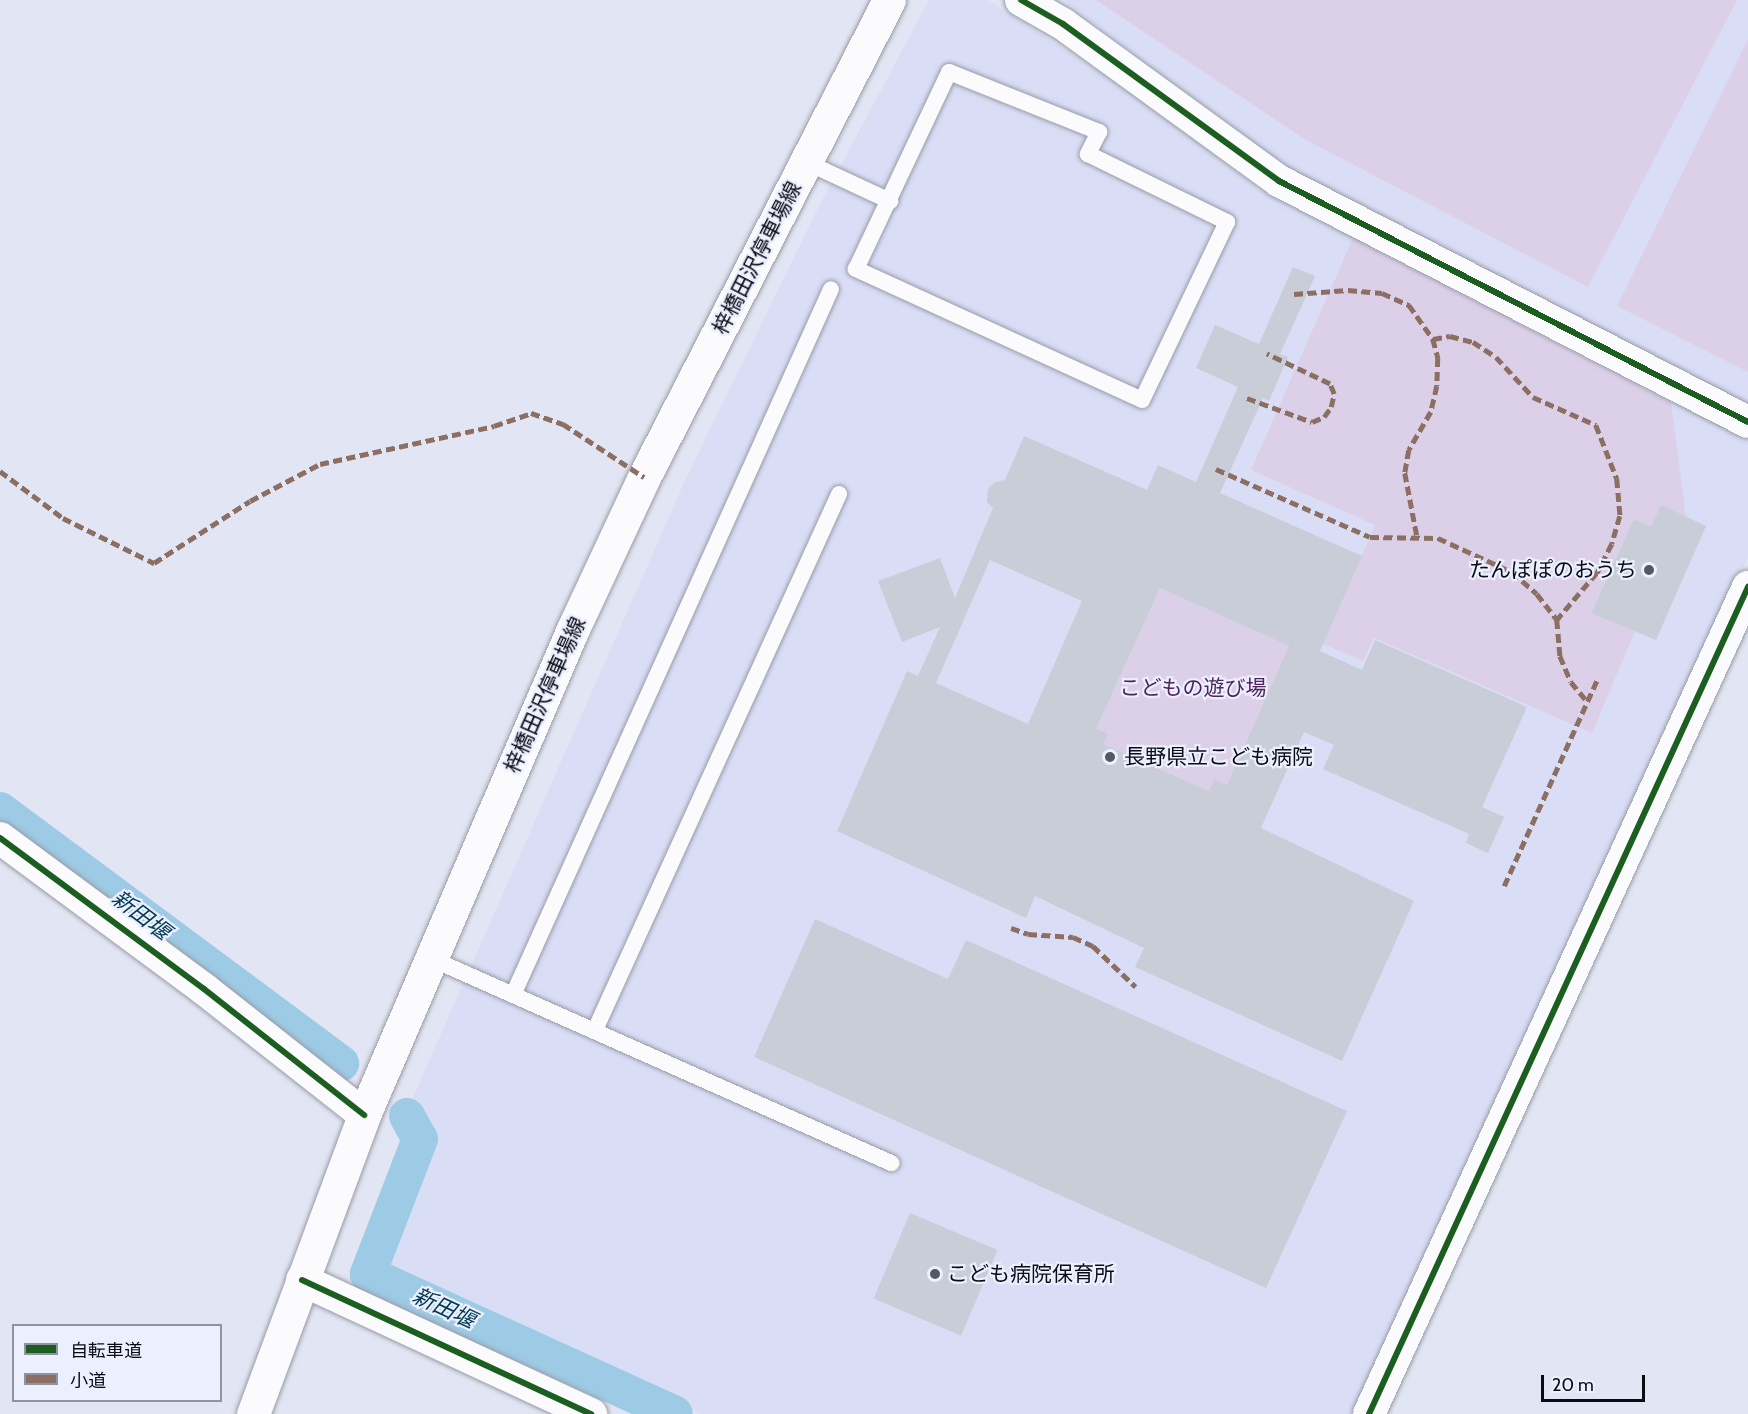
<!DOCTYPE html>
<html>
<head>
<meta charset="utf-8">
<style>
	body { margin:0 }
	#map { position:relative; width:1748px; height:1414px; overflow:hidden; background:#e2e5f3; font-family:Cabin,"Noto Sans JP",sans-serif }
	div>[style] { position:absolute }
	.built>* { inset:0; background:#d9def6 }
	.green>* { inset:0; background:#dcd0e9 }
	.canal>* { height:36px; margin:-18px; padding:0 18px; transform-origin:18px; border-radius:18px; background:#9dcae4 }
	.building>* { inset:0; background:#c8cdd7; transform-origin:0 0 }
	.roads { filter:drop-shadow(0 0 2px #999ba6) drop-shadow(0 0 2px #999ba6) }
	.service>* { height:16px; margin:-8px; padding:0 8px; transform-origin:8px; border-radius:8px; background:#fbfbfd }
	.minor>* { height:32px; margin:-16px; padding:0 16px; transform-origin:16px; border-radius:16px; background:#fbfbfd }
	.secondary>* { height:33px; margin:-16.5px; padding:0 16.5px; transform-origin:16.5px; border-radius:16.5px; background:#fbfbfd }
	.quiet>* { height:4.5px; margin-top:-2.25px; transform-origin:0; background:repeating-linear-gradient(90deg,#8d6e63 0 9px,transparent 0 13.5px) }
	.cycleway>* { height:6px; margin:-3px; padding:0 3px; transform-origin:3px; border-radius:3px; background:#1b5e20 }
	.dots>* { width:16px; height:16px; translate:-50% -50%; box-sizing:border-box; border:3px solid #ebeffe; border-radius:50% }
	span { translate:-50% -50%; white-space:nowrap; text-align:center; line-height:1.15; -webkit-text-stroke:4.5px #ebeffe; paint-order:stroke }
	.street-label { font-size:21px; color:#0a0b13 }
	.poi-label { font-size:21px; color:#0a0b13 }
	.right { translate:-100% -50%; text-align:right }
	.left { translate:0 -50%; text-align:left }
	.park-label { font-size:21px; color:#4f235d }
	.water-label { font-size:22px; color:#023a50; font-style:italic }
	.legend { position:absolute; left:12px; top:1324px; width:210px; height:78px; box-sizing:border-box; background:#ebeffe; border:2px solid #9194a0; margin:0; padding:8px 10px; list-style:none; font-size:18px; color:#0a0b13 }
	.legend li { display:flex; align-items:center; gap:12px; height:30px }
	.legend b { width:30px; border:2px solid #9194a0 }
	.scale { position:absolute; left:1541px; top:1375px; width:104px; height:27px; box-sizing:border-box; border:3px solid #0a0b13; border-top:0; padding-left:8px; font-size:18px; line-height:21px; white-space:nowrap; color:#0a0b13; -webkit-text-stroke:4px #ebeffe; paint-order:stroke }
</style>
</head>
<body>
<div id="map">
	<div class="built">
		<div style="clip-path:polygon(929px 0,988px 0,1165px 114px,1259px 190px,1748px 437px,1748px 557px,1358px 1414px,701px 1414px,392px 1273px,381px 1263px,431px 1127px,411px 1102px,687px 476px,820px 204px)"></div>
		<div style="clip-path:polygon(1064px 0,1748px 0,1748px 406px,1277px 165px)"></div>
	</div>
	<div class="green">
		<div style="clip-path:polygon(1096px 0,1737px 0,1588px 287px,1306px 140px)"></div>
		<div style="clip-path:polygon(1748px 39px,1748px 372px,1617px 306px)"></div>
		<div style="clip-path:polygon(1353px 238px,1671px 403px,1686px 517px,1661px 506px,1651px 527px,1634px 519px,1591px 612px,1635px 631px,1592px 733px,1374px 638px,1363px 661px,1323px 644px,1375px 525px,1251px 470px)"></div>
		<div style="clip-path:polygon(1160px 588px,1289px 646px,1227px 785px,1214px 780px,1209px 791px,1103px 744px,1107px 734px,1096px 729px)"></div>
	</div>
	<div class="canal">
		<div style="left:0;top:810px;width:425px;rotate:36.6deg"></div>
		<div style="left:407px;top:1116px;width:26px;rotate:61deg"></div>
		<div style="left:420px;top:1139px;width:145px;rotate:111.1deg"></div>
		<div style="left:368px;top:1274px;width:337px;rotate:24.5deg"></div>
	</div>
	<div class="building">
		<div style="clip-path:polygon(evenodd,1293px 267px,1315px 276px,1280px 354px,1288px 357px,1269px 401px,1263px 398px,1220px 493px,1362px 556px,1320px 651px,1362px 670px,1375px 640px,1527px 707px,1482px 807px,1504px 817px,1488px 853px,1466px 843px,1469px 834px,1323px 769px,1334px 745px,1304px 732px,1261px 828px,1414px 901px,1342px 1061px,1135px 967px,1144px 948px,1035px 896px,1026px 918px,837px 831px,907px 671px,918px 676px,940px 627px,902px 642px,878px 581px,940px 558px,955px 598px,993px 508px,987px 502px,988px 489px,995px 482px,1005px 480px,1024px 436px,1147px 490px,1158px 465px,1196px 482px,1238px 387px,1196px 368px,1215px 325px,1259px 344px,1293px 267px,990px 560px,1082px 601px,1028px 724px,936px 683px,990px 560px,1293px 267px,1160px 588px,1289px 646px,1227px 785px,1214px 780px,1209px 791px,1103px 744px,1108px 734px,1096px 729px,1160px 588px)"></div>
		<div style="clip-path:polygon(1661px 505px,1706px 526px,1656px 640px,1591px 613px,1634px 519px,1651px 527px)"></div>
		<div style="clip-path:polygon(815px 919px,948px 979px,966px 940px,1347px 1111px,1266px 1288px,754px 1057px)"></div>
		<div style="left:910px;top:1213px;width:95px;height:93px;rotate:23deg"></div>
	</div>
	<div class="roads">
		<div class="service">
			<div style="left:949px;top:72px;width:162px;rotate:21.8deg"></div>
			<div style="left:1099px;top:132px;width:25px;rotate:117deg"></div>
			<div style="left:1088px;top:154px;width:155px;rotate:26.1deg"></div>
			<div style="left:1227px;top:222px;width:197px;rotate:115.5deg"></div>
			<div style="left:1142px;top:400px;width:315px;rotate:-155.4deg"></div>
			<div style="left:856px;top:269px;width:218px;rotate:-64.7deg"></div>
			<div style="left:806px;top:162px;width:93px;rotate:24.9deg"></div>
			<div style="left:430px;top:958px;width:505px;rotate:23.97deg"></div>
			<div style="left:513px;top:995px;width:774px;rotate:-65.75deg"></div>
			<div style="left:595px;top:1030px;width:589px;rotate:-65.52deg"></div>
		</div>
		<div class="minor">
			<div style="left:1021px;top:0;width:48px;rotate:29.7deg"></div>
			<div style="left:1063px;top:24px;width:267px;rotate:36deg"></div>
			<div style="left:1279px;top:181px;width:527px;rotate:27.2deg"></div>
			<div style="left:0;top:838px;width:254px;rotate:36.5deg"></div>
			<div style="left:204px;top:989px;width:204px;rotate:38.2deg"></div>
			<div style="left:302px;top:1280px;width:319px;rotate:24.9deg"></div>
			<div style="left:1369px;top:1414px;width:910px;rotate:-65.38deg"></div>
		</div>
		<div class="secondary">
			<div style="left:253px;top:1414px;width:319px;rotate:-69.6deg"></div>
			<div style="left:364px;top:1115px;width:527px;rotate:-66.74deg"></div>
			<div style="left:572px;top:631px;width:170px;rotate:-64.9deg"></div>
			<div style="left:644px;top:477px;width:536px;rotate:-62.81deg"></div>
		</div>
	</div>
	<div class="quiet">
		<div style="left:1294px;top:294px;width:54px;rotate:-4.2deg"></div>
		<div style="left:1348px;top:290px;width:34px;rotate:5deg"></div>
		<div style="left:1382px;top:293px;width:30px;rotate:24deg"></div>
		<div style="left:1409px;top:305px;width:42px;rotate:54.8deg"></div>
		<div style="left:1433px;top:339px;width:20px;rotate:75deg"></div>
		<div style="left:1438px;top:358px;width:28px;rotate:92deg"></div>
		<div style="left:1437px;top:386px;width:27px;rotate:103deg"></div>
		<div style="left:1431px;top:412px;width:44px;rotate:120.1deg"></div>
		<div style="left:1409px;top:450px;width:23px;rotate:100deg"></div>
		<div style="left:1405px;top:473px;width:64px;rotate:79.2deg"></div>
		<div style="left:1433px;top:339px;width:17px;rotate:-10deg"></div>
		<div style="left:1450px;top:336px;width:24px;rotate:15deg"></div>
		<div style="left:1473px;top:342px;width:27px;rotate:33deg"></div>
		<div style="left:1496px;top:357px;width:54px;rotate:47.2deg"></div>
		<div style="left:1533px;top:397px;width:69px;rotate:24deg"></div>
		<div style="left:1596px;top:425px;width:58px;rotate:68.7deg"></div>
		<div style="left:1617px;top:479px;width:37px;rotate:85deg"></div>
		<div style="left:1620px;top:516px;width:29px;rotate:106deg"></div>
		<div style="left:1612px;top:544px;width:33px;rotate:117deg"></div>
		<div style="left:1597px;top:573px;width:62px;rotate:130.4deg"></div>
		<div style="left:1247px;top:398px;width:69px;rotate:20.3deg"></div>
		<div style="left:1312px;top:422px;width:13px;rotate:-23deg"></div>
		<div style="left:1324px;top:417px;width:12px;rotate:-55deg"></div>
		<div style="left:1331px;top:407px;width:13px;rotate:-77deg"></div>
		<div style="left:1334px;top:394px;width:11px;rotate:-112deg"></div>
		<div style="left:1330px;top:384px;width:70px;rotate:-154.5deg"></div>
		<div style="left:1216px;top:469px;width:168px;rotate:23.8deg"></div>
		<div style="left:1370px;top:537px;width:68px;rotate:0.8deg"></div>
		<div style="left:1438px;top:538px;width:81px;rotate:24.7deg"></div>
		<div style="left:1512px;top:572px;width:33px;rotate:41deg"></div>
		<div style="left:1537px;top:594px;width:33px;rotate:52deg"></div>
		<div style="left:1557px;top:620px;width:36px;rotate:85deg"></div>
		<div style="left:1560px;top:656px;width:28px;rotate:67deg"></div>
		<div style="left:1571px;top:682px;width:26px;rotate:50deg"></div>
		<div style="left:0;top:471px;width:79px;rotate:36.7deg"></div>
		<div style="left:63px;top:518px;width:102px;rotate:26.3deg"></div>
		<div style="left:154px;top:563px;width:114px;rotate:-32.9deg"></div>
		<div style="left:250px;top:501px;width:79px;rotate:-27.9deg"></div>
		<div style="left:320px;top:464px;width:178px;rotate:-12.3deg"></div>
		<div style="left:494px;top:426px;width:39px;rotate:-19deg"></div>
		<div style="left:531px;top:413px;width:34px;rotate:19deg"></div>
		<div style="left:563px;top:424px;width:97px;rotate:33.2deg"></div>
		<div style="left:1504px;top:886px;width:228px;rotate:-65.7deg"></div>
		<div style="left:1011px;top:928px;width:18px;rotate:19deg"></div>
		<div style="left:1028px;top:934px;width:45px;rotate:3.8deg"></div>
		<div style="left:1073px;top:937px;width:22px;rotate:24deg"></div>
		<div style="left:1093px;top:946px;width:59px;rotate:43.6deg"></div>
	</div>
	<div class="cycleway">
		<div style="left:1021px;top:0;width:48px;rotate:29.7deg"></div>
		<div style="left:1063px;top:24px;width:267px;rotate:36deg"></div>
		<div style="left:1279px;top:181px;width:527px;rotate:27.2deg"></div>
		<div style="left:0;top:838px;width:254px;rotate:36.5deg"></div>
		<div style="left:204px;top:989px;width:204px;rotate:38.2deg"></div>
		<div style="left:302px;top:1280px;width:319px;rotate:24.9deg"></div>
		<div style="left:1369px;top:1414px;width:910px;rotate:-65.38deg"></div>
	</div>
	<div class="dots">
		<div style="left:1649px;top:570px;background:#565761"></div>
		<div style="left:1110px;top:757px;background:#565761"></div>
		<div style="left:935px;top:1274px;background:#565761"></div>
	</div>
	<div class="street-label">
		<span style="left:757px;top:258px;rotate:-63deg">梓橋田沢停車場線</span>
		<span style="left:545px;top:695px;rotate:-66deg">梓橋田沢停車場線</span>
	</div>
	<div class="poi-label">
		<span class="right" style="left:1637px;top:570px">たんぽぽのおうち</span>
		<span class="left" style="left:1124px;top:757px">長野県立こども病院</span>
		<span class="left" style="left:947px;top:1274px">こども病院保育所</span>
	</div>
	<div class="park-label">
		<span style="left:1193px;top:688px">こどもの遊び場</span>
	</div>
	<div class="water-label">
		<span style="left:141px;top:915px;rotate:37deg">新田堰</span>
		<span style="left:444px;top:1308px;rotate:25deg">新田堰</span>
	</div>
	<ul class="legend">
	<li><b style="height:8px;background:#1b5e20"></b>自転車道</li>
	<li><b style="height:8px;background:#8d6e63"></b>小道</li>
	</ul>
	<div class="scale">20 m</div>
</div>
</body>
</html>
